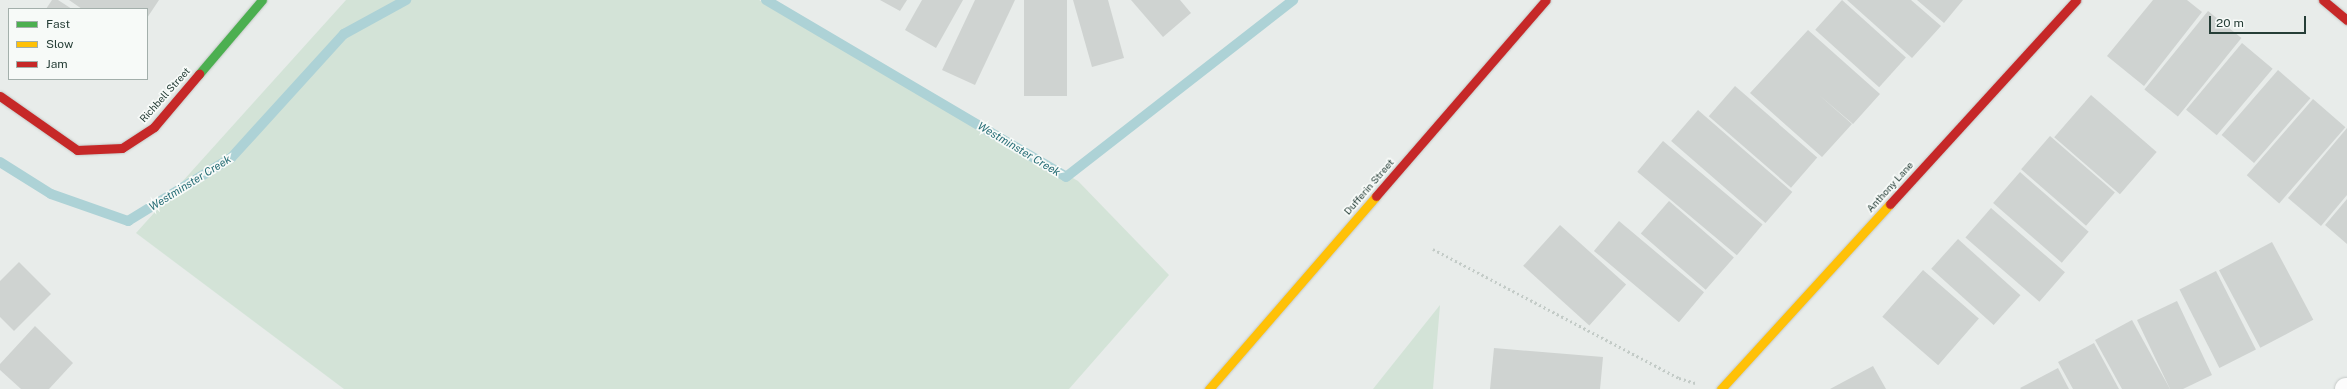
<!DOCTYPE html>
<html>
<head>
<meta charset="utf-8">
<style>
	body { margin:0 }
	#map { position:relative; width:2347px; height:389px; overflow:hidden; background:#e8ecea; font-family:"Public Sans",sans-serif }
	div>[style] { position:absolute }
	.green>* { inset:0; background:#d3e3d7 }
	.stream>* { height:10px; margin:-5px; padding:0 5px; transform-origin:5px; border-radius:5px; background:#add2d6 }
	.building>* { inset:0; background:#cfd3d1; transform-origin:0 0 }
	.path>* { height:2.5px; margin-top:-1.25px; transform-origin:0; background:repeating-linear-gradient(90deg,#c3cbc7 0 2px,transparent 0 5px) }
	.roads { filter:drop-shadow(0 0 1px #c5c9c7) drop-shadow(0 0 1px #c5c9c7) }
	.street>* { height:22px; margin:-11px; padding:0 11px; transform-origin:11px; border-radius:11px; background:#fcfcfc }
	.fast>* { height:9px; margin:-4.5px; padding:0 4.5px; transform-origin:4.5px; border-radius:4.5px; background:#4caf50 }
	.slow>* { height:9px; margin:-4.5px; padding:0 4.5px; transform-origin:4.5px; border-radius:4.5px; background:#ffc107 }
	.jam>* { height:9px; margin:-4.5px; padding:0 4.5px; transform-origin:4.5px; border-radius:4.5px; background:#c62828 }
	span { translate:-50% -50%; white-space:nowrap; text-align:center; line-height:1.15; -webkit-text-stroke:3.5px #f7faf8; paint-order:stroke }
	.street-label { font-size:10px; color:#263e37 }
	.water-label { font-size:11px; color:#256c75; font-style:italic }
	.legend { position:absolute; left:8px; top:8px; width:140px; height:72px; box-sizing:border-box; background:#f7faf8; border:1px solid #a3afab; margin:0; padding:5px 7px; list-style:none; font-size:12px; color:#263e37 }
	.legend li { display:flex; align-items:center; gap:8px; height:20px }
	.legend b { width:20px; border:1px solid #a3afab }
	.scale { position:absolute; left:2209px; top:16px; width:97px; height:18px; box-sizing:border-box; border:2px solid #263e37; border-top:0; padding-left:5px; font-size:12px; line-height:14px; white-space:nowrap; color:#263e37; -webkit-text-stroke:3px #f7faf8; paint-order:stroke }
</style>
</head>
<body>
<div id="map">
	<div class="green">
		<div style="clip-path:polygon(346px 0,759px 0,1078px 181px,1169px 275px,1069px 389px,344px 389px,136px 233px)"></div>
		<div style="clip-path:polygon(1440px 305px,1433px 389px,1373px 389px)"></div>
	</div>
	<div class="stream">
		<div style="left:766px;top:0;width:348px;rotate:30.5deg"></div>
		<div style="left:1066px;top:177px;width:288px;rotate:-37.9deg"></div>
		<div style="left:0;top:162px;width:60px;rotate:32.1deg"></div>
		<div style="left:51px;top:194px;width:82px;rotate:19.3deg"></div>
		<div style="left:128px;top:221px;width:121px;rotate:-31.5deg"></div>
		<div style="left:231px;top:158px;width:168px;rotate:-47.7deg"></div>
		<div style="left:344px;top:34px;width:71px;rotate:-28.7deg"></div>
	</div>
	<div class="building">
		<div style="clip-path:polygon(52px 0,58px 0,72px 9px,46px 9px)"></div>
		<div style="clip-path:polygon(69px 0,159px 0,147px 18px,147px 9px,82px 9px)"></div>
		<div style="clip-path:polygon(880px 0,907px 0,900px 11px)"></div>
		<div style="clip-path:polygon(922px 0,963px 0,936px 48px,905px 30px)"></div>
		<div style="clip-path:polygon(975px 0,1015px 0,975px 85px,942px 70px)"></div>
		<div style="left:1024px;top:0;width:43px;height:96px"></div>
		<div style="clip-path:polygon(1073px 0,1108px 0,1124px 58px,1092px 67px)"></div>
		<div style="clip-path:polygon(1131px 0,1180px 0,1191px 13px,1163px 37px)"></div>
		<div style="left:1842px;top:0;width:86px;height:40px;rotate:42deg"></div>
		<div style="clip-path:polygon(1847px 0,1911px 0,1941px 26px,1912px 58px)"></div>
		<div style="clip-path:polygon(1917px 0,1963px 0,1944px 23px)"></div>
		<div style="clip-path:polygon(2153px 0,2187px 0,2202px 12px,2144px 86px,2107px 56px)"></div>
		<div style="left:2208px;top:11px;width:43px;height:101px;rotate:39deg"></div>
		<div style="clip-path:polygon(1808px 30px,1880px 94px,1853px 124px,1819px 95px,1852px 124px,1822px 157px,1750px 93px)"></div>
		<div style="left:2242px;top:43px;width:40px;height:87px;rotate:40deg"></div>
		<div style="left:2278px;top:70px;width:43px;height:86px;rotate:41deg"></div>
		<div style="left:1735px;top:86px;width:109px;height:40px;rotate:41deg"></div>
		<div style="left:2091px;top:95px;width:87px;height:56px;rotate:41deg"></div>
		<div style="left:2313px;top:99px;width:43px;height:101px;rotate:41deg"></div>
		<div style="left:1698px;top:110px;width:125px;height:41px;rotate:41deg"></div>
		<div style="clip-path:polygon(2347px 128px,2347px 195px,2321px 226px,2288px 198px)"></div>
		<div style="left:2050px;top:136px;width:86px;height:44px;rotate:41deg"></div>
		<div style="left:1663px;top:141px;width:130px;height:40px;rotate:40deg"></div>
		<div style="left:2020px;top:172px;width:91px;height:41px;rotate:41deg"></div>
		<div style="clip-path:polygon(2347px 199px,2347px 244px,2325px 225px)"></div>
		<div style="left:1669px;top:201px;width:86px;height:43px;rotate:41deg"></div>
		<div style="left:1991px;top:208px;width:98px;height:39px;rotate:41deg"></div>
		<div style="left:1619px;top:221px;width:111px;height:39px;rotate:40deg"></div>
		<div style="left:1560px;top:225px;width:89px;height:55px;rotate:42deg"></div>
		<div style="left:1958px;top:239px;width:84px;height:40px;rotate:42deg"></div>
		<div style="left:2272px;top:242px;width:88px;height:60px;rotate:62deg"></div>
		<div style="clip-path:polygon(19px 262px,51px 294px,14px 331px,0 317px,0 281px)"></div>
		<div style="left:1923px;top:270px;width:74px;height:62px;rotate:41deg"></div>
		<div style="left:2216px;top:271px;width:88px;height:41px;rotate:63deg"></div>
		<div style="clip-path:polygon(2177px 301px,2212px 375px,2183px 389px,2170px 389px,2137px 320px)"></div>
		<div style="clip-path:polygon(2132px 320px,2170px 389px,2122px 389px,2095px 340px)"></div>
		<div style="clip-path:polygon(35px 326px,73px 363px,49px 389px,21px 389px,0 370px,0 364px)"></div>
		<div style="clip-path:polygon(2094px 343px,2119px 389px,2073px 389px,2058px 362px)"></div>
		<div style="clip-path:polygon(1494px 348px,1603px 357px,1600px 389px,1490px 389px)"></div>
		<div style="clip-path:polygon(1873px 366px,1886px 389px,1830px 389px)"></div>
		<div style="clip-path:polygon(2058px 368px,2069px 389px,2021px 389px,2020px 388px)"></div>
	</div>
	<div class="path">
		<div style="left:1433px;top:249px;width:278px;rotate:27.7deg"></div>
		<div style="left:1679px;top:378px;width:17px;rotate:17deg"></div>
	</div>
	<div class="roads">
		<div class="street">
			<div style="left:2346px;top:389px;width:1px"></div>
		</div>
		<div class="fast">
			<div style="left:199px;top:74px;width:97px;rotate:-49.6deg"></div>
		</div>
		<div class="slow">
			<div style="left:1209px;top:389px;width:255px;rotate:-49.1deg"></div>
			<div style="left:1721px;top:389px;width:251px;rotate:-47.6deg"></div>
		</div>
		<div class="jam">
			<div style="left:2323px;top:0;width:31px;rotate:40deg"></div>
			<div style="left:0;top:96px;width:94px;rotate:35deg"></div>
			<div style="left:77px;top:150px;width:45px;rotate:-2.5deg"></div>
			<div style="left:122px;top:148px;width:38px;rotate:-33deg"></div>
			<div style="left:154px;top:127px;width:70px;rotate:-49.7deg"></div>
			<div style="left:1376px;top:196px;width:259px;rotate:-49.1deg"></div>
			<div style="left:1890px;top:204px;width:276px;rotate:-47.6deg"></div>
		</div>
	</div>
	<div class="street-label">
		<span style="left:165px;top:95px;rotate:-48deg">Richbell Street</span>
		<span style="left:1369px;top:187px;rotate:-49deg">Dufferin Street</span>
		<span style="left:1890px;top:187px;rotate:-48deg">Anthony Lane</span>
	</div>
	<div class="water-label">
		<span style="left:1019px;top:149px;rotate:31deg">Westminster Creek</span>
		<span style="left:190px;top:183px;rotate:-32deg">Westminster Creek</span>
	</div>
	<ul class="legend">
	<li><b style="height:5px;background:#4caf50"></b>Fast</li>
	<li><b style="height:5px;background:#ffc107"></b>Slow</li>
	<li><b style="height:5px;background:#c62828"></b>Jam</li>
	</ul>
	<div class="scale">20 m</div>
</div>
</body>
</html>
